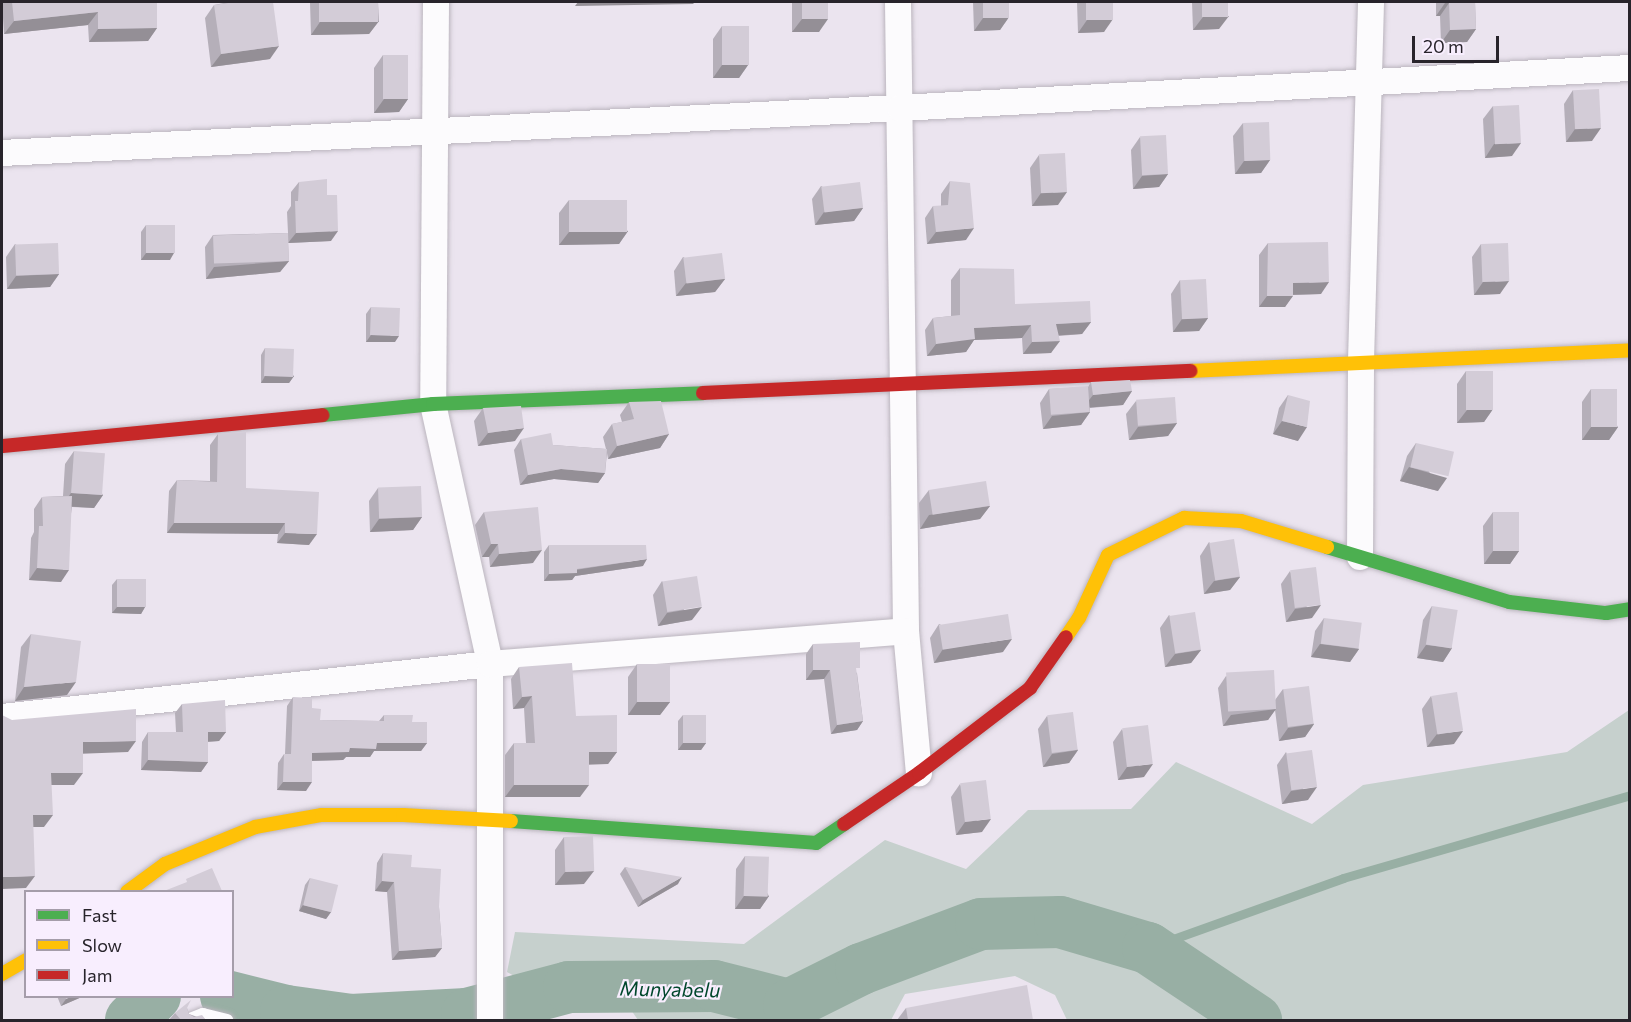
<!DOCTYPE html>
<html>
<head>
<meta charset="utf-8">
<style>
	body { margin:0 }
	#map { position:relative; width:1631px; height:1022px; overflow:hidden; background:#ebe4ef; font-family:Commissioner,sans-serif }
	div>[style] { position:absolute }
	.green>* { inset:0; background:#c6d0cd }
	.stream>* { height:9px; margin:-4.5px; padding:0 4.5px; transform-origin:4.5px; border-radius:4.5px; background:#98afa4 }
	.river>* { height:52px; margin:-26px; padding:0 26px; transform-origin:26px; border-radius:26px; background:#98afa4 }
	.roads { filter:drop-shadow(0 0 2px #bbb5be) drop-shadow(0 0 2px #bbb5be) }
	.lane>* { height:12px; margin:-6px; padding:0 6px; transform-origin:6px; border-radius:6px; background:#fcfbfd }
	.street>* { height:26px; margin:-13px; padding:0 13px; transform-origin:13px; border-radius:13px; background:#fcfbfd }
	.fast>* { height:14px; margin:-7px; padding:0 7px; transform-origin:7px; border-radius:7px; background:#4caf50 }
	.slow>* { height:14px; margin:-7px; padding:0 7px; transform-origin:7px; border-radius:7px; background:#ffc107 }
	.jam>* { height:14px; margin:-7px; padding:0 7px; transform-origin:7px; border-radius:7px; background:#c62828 }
	.wall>* { inset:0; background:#b5afb9 }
	.shaded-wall>* { inset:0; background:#948f96 }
	.building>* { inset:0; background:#d3ccd7; transform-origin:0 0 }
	span { translate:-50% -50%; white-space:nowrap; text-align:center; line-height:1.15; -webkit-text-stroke:4.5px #f8eefe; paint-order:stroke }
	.water-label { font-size:20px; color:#00472c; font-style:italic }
	.frame { position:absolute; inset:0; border:3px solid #28242b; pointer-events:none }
	.legend { position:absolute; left:24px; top:890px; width:210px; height:108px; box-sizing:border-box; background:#f8eefe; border:2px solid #a59daa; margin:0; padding:8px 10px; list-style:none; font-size:18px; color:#28242b }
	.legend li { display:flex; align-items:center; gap:12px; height:30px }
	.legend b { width:30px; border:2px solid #a59daa }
	.scale { position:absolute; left:1412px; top:36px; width:87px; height:27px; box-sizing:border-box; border:3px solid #28242b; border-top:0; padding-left:8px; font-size:18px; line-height:21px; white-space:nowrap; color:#28242b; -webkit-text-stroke:4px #f8eefe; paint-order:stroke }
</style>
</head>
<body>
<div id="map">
	<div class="green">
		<div style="clip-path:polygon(1629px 710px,1629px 1020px,1067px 1020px,1055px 995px,1015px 976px,905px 994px,891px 1020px,638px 1020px,629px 1007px,555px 1000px,507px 972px,515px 932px,744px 944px,885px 840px,966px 869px,1028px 810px,1131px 809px,1176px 762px,1312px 824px,1363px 785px,1567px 752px)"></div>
	</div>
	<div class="stream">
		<div style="left:1148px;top:948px;width:207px;rotate:-19.7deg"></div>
		<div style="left:1343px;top:878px;width:299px;rotate:-16.1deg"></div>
	</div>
	<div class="river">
		<div style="left:226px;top:996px;width:62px;rotate:14deg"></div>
		<div style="left:286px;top:1011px;width:66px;rotate:7.9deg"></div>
		<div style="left:351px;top:1020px;width:116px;rotate:-3deg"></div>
		<div style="left:467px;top:1014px;width:106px;rotate:-14.8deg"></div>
		<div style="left:569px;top:987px;width:145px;rotate:-0.4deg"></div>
		<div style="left:714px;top:986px;width:77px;rotate:14.2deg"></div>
		<div style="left:789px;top:1005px;width:80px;rotate:-26.6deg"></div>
		<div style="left:861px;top:969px;width:128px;rotate:-20.6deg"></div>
		<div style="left:981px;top:924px;width:79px;rotate:-1.5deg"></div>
		<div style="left:1060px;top:922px;width:92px;rotate:16.5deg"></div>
		<div style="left:1148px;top:948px;width:130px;rotate:33.7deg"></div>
		<div style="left:131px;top:1020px;width:34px;rotate:-45deg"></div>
	</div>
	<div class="roads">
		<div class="lane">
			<div style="left:187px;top:1020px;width:17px;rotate:-21deg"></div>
			<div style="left:203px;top:1014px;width:25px;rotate:14deg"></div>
		</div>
		<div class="street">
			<div style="left:436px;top:2px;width:402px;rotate:90.4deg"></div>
			<div style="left:433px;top:404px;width:266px;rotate:77.6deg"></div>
			<div style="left:490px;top:664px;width:356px;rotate:90deg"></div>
			<div style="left:898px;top:2px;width:629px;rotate:89.27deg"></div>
			<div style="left:906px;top:631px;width:143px;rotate:84.8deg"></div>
			<div style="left:2px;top:153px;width:899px;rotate:-2.87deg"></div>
			<div style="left:900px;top:108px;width:731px;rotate:-3.14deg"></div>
			<div style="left:1360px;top:557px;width:196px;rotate:-89.7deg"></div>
			<div style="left:1361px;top:361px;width:359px;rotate:-88.4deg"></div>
			<div style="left:2px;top:717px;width:491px;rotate:-6.2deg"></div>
			<div style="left:490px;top:664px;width:417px;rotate:-4.5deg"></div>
		</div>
		<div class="fast">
			<div style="left:323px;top:415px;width:111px;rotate:-5.7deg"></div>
			<div style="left:433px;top:404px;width:270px;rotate:-2.3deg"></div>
			<div style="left:1327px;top:547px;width:190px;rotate:16.8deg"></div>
			<div style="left:1509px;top:602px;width:98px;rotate:6.5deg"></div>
			<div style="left:1606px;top:613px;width:24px;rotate:-9deg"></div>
			<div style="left:511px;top:821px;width:306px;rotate:4.1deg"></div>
			<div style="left:816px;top:843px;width:34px;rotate:-34deg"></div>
		</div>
		<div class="slow">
			<div style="left:1191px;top:371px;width:440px;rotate:-2.7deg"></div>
			<div style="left:1066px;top:637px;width:23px;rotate:-56deg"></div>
			<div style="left:1079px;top:618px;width:69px;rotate:-65.3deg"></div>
			<div style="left:1108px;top:555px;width:85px;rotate:-26deg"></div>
			<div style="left:1184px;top:518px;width:57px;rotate:3deg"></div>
			<div style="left:1241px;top:521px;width:90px;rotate:16.8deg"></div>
			<div style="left:127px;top:892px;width:47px;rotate:-36.4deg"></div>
			<div style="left:165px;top:864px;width:97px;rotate:-22.3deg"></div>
			<div style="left:255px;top:827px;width:68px;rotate:-10.2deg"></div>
			<div style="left:322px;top:815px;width:81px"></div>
			<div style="left:403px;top:815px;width:108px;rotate:3.2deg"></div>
			<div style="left:2px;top:974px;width:28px;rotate:-30deg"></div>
		</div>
		<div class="jam">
			<div style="left:703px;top:393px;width:488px;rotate:-2.6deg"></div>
			<div style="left:2px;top:446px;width:322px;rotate:-5.5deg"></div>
			<div style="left:844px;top:824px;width:91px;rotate:-34.2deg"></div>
			<div style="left:919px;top:773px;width:140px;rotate:-37.4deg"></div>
			<div style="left:1030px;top:688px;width:62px;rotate:-54.8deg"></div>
		</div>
	</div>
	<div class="wall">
		<div style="clip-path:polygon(2px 2px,157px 2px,157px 28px,148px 41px,89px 42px,88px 25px,4px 34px)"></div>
		<div style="clip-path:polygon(224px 2px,273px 2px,270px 59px,211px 67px,205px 18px,214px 5px,224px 3px)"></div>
		<div style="clip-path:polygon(310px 2px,378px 2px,379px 21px,369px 34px,311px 35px)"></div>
		<div style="clip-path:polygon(792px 2px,828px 2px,819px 32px,792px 32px)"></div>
		<div style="clip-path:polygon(973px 2px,1009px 2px,1009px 17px,1000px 30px,974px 31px)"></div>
		<div style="clip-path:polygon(1077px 2px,1113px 2px,1104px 32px,1078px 33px)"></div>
		<div style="clip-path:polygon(1192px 2px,1228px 2px,1219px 29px,1193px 30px)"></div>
		<div style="clip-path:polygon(1436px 2px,1475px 2px,1476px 29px,1467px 42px,1441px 43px,1440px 16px,1436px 16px)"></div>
		<div style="clip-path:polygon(722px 26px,748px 65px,739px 78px,713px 78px,713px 39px)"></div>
		<div style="clip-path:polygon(383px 55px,408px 99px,399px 112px,374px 113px,374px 68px)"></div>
		<div style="clip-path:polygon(1573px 90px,1592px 141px,1566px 142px,1564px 104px)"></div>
		<div style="clip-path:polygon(1493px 106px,1512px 156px,1485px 158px,1483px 119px)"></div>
		<div style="clip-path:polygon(1243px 123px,1270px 160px,1261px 173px,1235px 174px,1233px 136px)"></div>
		<div style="clip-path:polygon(1140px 137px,1168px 174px,1159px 187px,1133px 189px,1131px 150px)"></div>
		<div style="clip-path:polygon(1039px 155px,1058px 205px,1032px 206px,1030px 168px)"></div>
		<div style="clip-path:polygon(950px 181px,966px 240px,927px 244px,925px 218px,933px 206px,941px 206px,941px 194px)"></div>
		<div style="clip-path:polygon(299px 182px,327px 195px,331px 241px,288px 243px,289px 261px,280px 272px,206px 279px,205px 247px,213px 235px,288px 233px,287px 212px,291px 206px,291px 192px)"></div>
		<div style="clip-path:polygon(821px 186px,863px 208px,854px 221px,815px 225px,812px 199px)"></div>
		<div style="clip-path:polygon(569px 200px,628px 231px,619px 244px,559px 245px,559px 213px)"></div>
		<div style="clip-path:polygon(146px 225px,170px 260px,141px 260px,141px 232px)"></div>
		<div style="clip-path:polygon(1268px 243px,1321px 294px,1293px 295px,1285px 307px,1259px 307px,1259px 255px)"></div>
		<div style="clip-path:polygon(15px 244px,59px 274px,50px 287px,7px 289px,6px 257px)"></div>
		<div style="clip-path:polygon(1481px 244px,1500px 294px,1474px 295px,1472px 257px)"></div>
		<div style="clip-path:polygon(683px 257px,725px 279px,715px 292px,676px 296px,674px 271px)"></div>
		<div style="clip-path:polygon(960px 268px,1015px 304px,1091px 322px,1082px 334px,1059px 336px,1051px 353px,1023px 354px,1022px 338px,974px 340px,966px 352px,927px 356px,925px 330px,933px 318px,951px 316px,951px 280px)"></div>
		<div style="clip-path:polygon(1180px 280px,1208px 318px,1199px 331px,1173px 332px,1171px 294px)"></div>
		<div style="clip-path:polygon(371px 307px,395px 342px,366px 342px,366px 314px)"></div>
		<div style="clip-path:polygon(265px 348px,294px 376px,289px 383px,261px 383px,261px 355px)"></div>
		<div style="clip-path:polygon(1466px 371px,1493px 409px,1484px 422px,1457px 423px,1457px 384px)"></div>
		<div style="clip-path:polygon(1091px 382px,1132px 391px,1123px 405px,1090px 408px,1090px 412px,1081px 425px,1043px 429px,1040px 403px,1049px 389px,1088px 387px)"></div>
		<div style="clip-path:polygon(1591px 389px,1618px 427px,1609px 440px,1582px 440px,1582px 402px)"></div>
		<div style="clip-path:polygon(1288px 395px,1298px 441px,1273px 434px,1279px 408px)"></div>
		<div style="clip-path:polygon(1136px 401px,1177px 423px,1168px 436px,1129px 440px,1126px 414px)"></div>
		<div style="clip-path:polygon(629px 402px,669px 434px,660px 448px,608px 459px,607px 453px,605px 473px,598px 483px,554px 479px,520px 485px,514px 450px,521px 439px,553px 445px,606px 449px,603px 437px,612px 424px,622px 422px,620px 415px)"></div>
		<div style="clip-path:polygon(483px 408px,515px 441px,478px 446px,474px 421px)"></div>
		<div style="clip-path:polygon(218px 434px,246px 488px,309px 545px,277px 543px,278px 534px,167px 533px,169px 491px,177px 480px,210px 481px,210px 445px)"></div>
		<div style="clip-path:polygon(1416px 443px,1438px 491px,1400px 481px,1407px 456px)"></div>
		<div style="clip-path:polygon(74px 451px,103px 495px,94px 508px,72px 507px,61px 582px,29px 580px,31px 538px,34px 532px,34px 509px,42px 497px,63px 496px,65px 464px)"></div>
		<div style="clip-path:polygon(378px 488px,422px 517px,413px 530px,370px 532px,369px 501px)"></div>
		<div style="clip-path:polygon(929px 490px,990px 506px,980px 519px,920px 529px,919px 503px)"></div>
		<div style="clip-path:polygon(484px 512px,533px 563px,490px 567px,489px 557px,482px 557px,475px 525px)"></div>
		<div style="clip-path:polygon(1493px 512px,1519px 551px,1510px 564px,1484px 564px,1483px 526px)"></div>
		<div style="clip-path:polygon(1209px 542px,1240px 577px,1230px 590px,1204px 594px,1200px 556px)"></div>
		<div style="clip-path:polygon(549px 545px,643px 566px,575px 576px,572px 580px,544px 581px,544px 552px)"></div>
		<div style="clip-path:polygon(1290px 571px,1312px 618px,1286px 622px,1281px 584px)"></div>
		<div style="clip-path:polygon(117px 579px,145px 607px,141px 614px,112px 613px,112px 585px)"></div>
		<div style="clip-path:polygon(662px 581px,692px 620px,658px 626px,653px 595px)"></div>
		<div style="clip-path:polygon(1432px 606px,1452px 648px,1443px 662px,1417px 658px,1423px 620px)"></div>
		<div style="clip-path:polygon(1169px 615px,1201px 650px,1191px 663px,1165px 667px,1160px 628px)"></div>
		<div style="clip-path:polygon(1324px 618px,1359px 649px,1350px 662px,1311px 657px,1315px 631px)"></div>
		<div style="clip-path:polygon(939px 624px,1003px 652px,934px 663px,930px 638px)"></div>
		<div style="clip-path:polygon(31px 634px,67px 695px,15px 701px,21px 647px)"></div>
		<div style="clip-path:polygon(813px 644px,857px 673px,863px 721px,857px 730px,831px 734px,824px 679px,806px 680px,806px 654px)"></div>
		<div style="clip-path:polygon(637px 664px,670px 702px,660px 715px,628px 715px,628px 677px)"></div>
		<div style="clip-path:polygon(519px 667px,617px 752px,608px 764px,589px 764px,580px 797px,505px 797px,505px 755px,514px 743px,526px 743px,524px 708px,513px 709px,511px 679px)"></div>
		<div style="clip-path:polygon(1226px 676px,1275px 700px,1283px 689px,1314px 724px,1305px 737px,1279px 741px,1275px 710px,1268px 720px,1223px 726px,1218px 688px)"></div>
		<div style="clip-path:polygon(1431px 696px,1454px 744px,1427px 747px,1422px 709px)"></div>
		<div style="clip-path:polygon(293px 697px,312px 708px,320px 720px,379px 721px,384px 715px,412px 722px,427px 743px,421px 751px,374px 751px,370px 757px,346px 757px,343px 760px,312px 761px,306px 791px,277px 790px,278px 763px,284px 754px,285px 754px,287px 706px)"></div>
		<div style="clip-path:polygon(182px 704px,226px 732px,219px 741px,208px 742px,208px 762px,201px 772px,141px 770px,142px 742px,148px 732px,176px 732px,175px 713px)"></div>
		<div style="clip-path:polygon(683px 715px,706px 743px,701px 750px,678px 750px,678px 721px)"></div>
		<div style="clip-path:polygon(1047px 716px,1078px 750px,1069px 763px,1043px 767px,1038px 729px)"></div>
		<div style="clip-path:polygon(1122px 729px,1144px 777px,1118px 780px,1113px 742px)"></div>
		<div style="clip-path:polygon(1286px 752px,1308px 800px,1282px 804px,1277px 765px)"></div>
		<div style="clip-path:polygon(960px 784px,982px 832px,956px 835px,951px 797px)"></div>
		<div style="clip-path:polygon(564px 837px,584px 884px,555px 885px,555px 850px)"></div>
		<div style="clip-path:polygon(383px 853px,411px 867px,439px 907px,442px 948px,435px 957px,392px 960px,387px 892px,375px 891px,377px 863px)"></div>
		<div style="clip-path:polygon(745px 856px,769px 896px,760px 909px,735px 909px,736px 869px)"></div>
		<div style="clip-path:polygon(625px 867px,678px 884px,638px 907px,620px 874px)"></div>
		<div style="clip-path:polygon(310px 878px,331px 912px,326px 919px,299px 911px,305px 885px)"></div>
		<div style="clip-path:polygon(57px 996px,84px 996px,61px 1006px)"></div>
		<div style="clip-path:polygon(187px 1008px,189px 1014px,206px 1020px,169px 1020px,175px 1013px)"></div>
		<div style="clip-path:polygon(906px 1008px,1033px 1020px,897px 1020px)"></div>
	</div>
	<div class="shaded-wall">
		<div style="clip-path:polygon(578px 2px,695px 2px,693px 4px,575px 6px)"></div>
		<div style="clip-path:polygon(1445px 3px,1449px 3px,1440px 16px,1436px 16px)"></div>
		<div style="clip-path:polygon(98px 12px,88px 25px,4px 34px,14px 21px)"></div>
		<div style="clip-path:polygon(1229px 16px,1219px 29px,1193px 30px,1203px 17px)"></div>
		<div style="clip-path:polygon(1009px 17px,1000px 30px,974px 31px,983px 18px)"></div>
		<div style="clip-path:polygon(802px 19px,828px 19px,819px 32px,792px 32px)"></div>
		<div style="clip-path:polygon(1113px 19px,1104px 32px,1078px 33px,1087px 20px)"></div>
		<div style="clip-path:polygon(379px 21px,369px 34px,311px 35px,320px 22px)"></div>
		<div style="clip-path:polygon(157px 28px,148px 41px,89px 42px,98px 29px)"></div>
		<div style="clip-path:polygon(1476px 29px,1467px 42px,1441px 43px,1450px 30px)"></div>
		<div style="clip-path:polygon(279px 46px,270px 59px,211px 67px,221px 54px)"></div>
		<div style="clip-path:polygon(722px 65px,748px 65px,739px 78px,713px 78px)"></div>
		<div style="clip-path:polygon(384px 99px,408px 99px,399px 112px,374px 113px)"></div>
		<div style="clip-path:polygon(1601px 128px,1592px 141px,1566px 142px,1575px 129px)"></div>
		<div style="clip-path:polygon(1521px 143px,1512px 156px,1485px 158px,1494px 144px)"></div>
		<div style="clip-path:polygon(1270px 160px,1261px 173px,1235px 174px,1244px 161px)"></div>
		<div style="clip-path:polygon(1168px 174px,1159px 187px,1133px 189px,1142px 176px)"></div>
		<div style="clip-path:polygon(1067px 192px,1058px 205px,1032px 206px,1041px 193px)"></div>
		<div style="clip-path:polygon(863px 208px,854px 221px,815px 225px,824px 212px)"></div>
		<div style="clip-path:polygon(974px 228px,966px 240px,927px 244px,936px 232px)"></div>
		<div style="clip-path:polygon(338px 231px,331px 241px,288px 243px,296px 233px)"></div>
		<div style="clip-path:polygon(628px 231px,619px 244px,559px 245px,569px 232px)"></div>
		<div style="clip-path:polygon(146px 253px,174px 253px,170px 260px,141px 260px)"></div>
		<div style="clip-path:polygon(289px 261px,280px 272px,206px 279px,214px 267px)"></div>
		<div style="clip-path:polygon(59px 274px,50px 287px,7px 289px,16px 276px)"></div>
		<div style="clip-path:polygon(725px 279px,715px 292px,676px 296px,686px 283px)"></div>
		<div style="clip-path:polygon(1509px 281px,1500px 294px,1474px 295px,1483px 282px)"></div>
		<div style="clip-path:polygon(1329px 282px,1321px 294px,1285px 295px,1293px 283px)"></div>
		<div style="clip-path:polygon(1267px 296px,1293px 296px,1285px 307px,1259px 307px)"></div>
		<div style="clip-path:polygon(1208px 318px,1199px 331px,1173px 332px,1182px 319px)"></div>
		<div style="clip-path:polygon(1091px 322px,1082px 334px,1047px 336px,1056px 324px)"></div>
		<div style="clip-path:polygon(1031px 325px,1022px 338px,974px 340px,966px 352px,927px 356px,936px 344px,974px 328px)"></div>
		<div style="clip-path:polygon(371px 335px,399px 336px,395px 342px,366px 342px)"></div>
		<div style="clip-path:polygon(1060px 341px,1051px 353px,1023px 354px,1032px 342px)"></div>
		<div style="clip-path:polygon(265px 376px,294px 376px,289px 383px,261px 383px)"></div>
		<div style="clip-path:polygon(1132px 391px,1123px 405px,1083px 408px,1093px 395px)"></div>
		<div style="clip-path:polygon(1493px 409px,1484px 422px,1457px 423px,1467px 410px)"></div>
		<div style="clip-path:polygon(1090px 412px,1081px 425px,1043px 429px,1052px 416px)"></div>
		<div style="clip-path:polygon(1282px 421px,1307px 427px,1298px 441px,1273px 434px)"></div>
		<div style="clip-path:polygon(1177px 423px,1168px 436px,1129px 440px,1138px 427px)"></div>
		<div style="clip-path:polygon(1591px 427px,1618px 427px,1609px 440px,1582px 440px)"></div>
		<div style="clip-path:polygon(524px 428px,515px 441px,478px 446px,488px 433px)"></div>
		<div style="clip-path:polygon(669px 434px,660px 448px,608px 459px,617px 446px)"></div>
		<div style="clip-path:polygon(1409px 467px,1447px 478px,1438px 491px,1400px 481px)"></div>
		<div style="clip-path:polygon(561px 469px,605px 473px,598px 483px,554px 479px,520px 485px,528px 475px)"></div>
		<div style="clip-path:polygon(71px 493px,103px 495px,94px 508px,62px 506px)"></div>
		<div style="clip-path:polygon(990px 506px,980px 519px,920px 529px,929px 515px)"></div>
		<div style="clip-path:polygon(422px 517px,413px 530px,370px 532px,379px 519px)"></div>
		<div style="clip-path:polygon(174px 523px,285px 523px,278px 534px,167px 533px)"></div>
		<div style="clip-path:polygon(285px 533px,317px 534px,309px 545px,277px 543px)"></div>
		<div style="clip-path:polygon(491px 544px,498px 544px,489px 557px,482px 557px)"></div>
		<div style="clip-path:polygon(542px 550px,533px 563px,490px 567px,499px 554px)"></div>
		<div style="clip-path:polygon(1493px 551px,1519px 551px,1510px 564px,1484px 564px)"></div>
		<div style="clip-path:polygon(647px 559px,643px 566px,575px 576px,572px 580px,544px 581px,549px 574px)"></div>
		<div style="clip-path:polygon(37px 568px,69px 570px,61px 582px,29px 580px)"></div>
		<div style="clip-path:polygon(1240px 577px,1230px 590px,1204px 594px,1214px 581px)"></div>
		<div style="clip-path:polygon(1321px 605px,1312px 618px,1286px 622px,1295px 609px)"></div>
		<div style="clip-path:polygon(117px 607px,145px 607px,141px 614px,112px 613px)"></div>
		<div style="clip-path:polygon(702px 607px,692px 620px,658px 626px,667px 613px)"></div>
		<div style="clip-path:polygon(1012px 639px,1003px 652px,934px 663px,943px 649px)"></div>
		<div style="clip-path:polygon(1320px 644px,1359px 649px,1350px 662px,1311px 657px)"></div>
		<div style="clip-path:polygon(1426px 645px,1452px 648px,1443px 662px,1417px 658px)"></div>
		<div style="clip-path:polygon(1201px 650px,1191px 663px,1165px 667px,1175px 654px)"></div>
		<div style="clip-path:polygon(813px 670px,830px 670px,824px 679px,806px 680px)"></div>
		<div style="clip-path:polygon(76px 682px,67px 695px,15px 701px,24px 687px)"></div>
		<div style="clip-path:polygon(532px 696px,524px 708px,513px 709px,522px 697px)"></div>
		<div style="clip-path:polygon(637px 702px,670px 702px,660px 715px,628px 715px)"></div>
		<div style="clip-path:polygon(1276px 709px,1268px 720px,1223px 726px,1231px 715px)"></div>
		<div style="clip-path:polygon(863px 721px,857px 730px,831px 734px,837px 725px)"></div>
		<div style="clip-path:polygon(1314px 724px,1305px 737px,1279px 741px,1288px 728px)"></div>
		<div style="clip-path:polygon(1463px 731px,1454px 744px,1427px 747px,1437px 734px)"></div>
		<div style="clip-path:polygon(208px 732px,226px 732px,219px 741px,201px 742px)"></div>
		<div style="clip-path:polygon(136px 741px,128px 752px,75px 754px,83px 742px)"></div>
		<div style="clip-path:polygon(377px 743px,427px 743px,421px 751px,374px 751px,370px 757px,346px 757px,343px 760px,306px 761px,312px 753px,350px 748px)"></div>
		<div style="clip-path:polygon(683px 743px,706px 743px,701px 750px,678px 750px)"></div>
		<div style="clip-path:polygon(1078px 750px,1069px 763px,1043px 767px,1052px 754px)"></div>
		<div style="clip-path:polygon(589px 752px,617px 752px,608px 764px,580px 765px)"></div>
		<div style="clip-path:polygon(148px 760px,208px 762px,201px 772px,141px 770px)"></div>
		<div style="clip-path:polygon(1153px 764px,1144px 777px,1118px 780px,1127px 767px)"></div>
		<div style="clip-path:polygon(51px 773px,83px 773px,74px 785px,43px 785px)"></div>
		<div style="clip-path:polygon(283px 782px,312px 782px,306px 791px,277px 790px)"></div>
		<div style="clip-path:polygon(514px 785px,589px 785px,580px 797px,505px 797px)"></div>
		<div style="clip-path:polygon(1317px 787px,1308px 800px,1282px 804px,1291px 791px)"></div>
		<div style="clip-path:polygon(33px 815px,53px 815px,44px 827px,25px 827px)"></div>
		<div style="clip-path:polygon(991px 819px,982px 832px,956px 835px,965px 822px)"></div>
		<div style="clip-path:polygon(594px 871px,584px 884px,555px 885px,565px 872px)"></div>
		<div style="clip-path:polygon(35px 876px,26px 888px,2px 889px,2px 877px)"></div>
		<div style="clip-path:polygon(682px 877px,678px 884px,638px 907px,643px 900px)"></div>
		<div style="clip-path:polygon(382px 881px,394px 882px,387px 892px,375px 891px)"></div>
		<div style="clip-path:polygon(744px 896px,769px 896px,760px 909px,735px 909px)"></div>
		<div style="clip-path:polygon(303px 905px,331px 912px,326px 919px,299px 911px)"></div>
		<div style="clip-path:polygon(442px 948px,435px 957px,392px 960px,399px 951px)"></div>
		<div style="clip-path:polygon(73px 996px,84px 996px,61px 1006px,66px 999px)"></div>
	</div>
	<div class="building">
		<div style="clip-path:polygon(12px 2px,157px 2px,157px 28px,98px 29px,98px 12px,14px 21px)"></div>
		<div style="clip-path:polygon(235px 2px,273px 2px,279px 46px,221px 54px,214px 5px)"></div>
		<div style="left:319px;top:2px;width:59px;height:20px"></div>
		<div style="left:802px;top:2px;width:26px;height:17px"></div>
		<div style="left:983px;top:2px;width:26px;height:16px"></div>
		<div style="left:1086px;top:2px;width:27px;height:18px"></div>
		<div style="left:1202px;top:2px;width:26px;height:15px"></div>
		<div style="clip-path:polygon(1445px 2px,1475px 2px,1476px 29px,1450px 30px,1449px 3px,1445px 3px)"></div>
		<div style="left:722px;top:26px;width:27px;height:39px"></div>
		<div style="left:383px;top:55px;width:25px;height:44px"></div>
		<div style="left:1599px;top:89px;width:39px;height:26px;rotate:87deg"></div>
		<div style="left:1519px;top:105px;width:38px;height:26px;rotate:87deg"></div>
		<div style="left:1269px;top:122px;width:38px;height:26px;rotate:88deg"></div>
		<div style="left:1166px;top:135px;width:39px;height:26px;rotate:87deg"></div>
		<div style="left:1065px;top:153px;width:39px;height:26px;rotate:87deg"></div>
		<div style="clip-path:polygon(327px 179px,327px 195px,337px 195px,338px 231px,296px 233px,295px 201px,298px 201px,299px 182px)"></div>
		<div style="clip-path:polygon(950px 181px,970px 183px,974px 228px,936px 232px,933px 206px,948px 205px)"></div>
		<div style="left:860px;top:182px;width:26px;height:39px;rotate:83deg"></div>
		<div style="left:569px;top:200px;width:58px;height:32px"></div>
		<div style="left:146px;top:225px;width:29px;height:28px"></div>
		<div style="left:288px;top:233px;width:28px;height:75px;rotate:88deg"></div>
		<div style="clip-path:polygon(1328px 242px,1329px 282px,1293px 283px,1293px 296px,1267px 296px,1268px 243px)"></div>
		<div style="left:58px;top:243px;width:31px;height:43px;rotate:88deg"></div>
		<div style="left:1508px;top:243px;width:38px;height:27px;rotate:88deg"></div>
		<div style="left:722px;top:253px;width:26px;height:39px;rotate:83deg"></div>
		<div style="clip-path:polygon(960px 268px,1014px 269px,1015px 304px,1090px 301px,1091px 322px,1056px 324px,1060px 341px,1032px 342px,1031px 325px,974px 328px,975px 339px,936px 344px,933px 318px,960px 315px)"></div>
		<div style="left:1206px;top:279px;width:39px;height:26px;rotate:87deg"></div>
		<div style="left:371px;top:307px;width:29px;height:28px;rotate:2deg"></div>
		<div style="left:265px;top:348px;width:29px;height:28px;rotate:2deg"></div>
		<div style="left:1466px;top:371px;width:27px;height:39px"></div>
		<div style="clip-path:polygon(1130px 380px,1132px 391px,1093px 395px,1091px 382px)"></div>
		<div style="left:1088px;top:386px;width:26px;height:39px;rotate:86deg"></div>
		<div style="left:1591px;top:389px;width:26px;height:38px"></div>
		<div style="clip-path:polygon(1288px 395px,1310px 401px,1307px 427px,1282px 421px)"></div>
		<div style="left:1175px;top:397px;width:26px;height:39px;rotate:86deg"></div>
		<div style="clip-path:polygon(661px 401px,669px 434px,617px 446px,612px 424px,634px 419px,629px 402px)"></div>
		<div style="clip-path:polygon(521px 406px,524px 428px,488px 433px,483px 408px)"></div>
		<div style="clip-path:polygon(246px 432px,246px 488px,319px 492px,317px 534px,285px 533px,285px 523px,174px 523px,177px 480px,217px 482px,218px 434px)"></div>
		<div style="clip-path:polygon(551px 433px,553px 445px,607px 449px,605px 473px,561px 469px,528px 475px,521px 439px)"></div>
		<div style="left:1416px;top:443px;width:39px;height:25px;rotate:13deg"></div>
		<div style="left:74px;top:451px;width:31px;height:42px;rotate:4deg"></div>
		<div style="left:986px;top:481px;width:25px;height:58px;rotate:81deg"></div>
		<div style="left:421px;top:486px;width:31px;height:43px;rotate:88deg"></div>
		<div style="clip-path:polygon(72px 496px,69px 570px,37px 568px,39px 526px,43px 526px,42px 497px)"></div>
		<div style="clip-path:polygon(538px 507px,542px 550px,499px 554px,498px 544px,491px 544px,484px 512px)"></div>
		<div style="left:1493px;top:512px;width:26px;height:39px"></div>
		<div style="left:1234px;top:539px;width:38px;height:25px;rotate:81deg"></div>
		<div style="clip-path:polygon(549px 545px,646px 545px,647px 559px,577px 569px,577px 573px,549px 574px)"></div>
		<div style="left:1316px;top:567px;width:38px;height:26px;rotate:83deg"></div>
		<div style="left:697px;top:576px;width:31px;height:35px;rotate:81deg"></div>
		<div style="left:117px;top:579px;width:29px;height:28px"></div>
		<div style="left:1432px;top:606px;width:26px;height:39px;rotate:9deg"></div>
		<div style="left:1195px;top:612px;width:38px;height:26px;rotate:81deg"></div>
		<div style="left:1008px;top:614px;width:25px;height:70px;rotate:81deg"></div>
		<div style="left:1324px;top:618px;width:38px;height:26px;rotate:7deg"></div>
		<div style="clip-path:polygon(31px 634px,81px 641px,76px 682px,24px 687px)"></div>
		<div style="clip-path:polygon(860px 642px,860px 668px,856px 668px,863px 721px,837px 725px,830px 670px,813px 670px,813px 644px)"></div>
		<div style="clip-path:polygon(572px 663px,576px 716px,617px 715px,617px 752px,589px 752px,589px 785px,514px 785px,514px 743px,535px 743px,532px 696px,522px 697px,519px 667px)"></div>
		<div style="left:637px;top:664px;width:33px;height:38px"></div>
		<div style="left:1274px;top:670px;width:39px;height:48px;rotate:87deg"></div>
		<div style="left:1309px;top:686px;width:38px;height:26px;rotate:83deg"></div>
		<div style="left:1457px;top:692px;width:39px;height:26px;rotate:81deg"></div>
		<div style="clip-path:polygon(293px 697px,312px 698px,312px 708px,321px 709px,320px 720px,384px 721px,384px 715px,413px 715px,412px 722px,427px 722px,427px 743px,377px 743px,376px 749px,350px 748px,349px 752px,312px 753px,312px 782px,283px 782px,284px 754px,291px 754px)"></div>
		<div style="clip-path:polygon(225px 700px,226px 732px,208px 732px,208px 762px,148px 760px,148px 732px,183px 732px,182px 704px)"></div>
		<div style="clip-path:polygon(136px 709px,136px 741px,83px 742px,83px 773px,51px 773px,53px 815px,33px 815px,35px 876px,2px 877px,2px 715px,12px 720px)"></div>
		<div style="left:1073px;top:712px;width:38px;height:26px;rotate:83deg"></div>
		<div style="left:683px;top:715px;width:23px;height:28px"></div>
		<div style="left:1148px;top:725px;width:39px;height:26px;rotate:83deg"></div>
		<div style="left:1312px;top:750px;width:37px;height:26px;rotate:82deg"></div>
		<div style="left:986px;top:780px;width:39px;height:26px;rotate:83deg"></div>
		<div style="left:593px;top:836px;width:35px;height:29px;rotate:88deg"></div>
		<div style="clip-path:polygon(383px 853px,412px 855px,411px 867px,441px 869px,439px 907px,442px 948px,399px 951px,394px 882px,382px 881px)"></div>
		<div style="left:745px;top:856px;width:24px;height:40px;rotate:2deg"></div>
		<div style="clip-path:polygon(625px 867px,682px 877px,643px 900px)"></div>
		<div style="clip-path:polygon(212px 868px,222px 891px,164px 891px,187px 882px,186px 879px)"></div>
		<div style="left:310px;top:878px;width:29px;height:28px;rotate:14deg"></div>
		<div style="clip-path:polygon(1027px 985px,1033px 1020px,908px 1020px,906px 1008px)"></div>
		<div style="clip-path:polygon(65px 996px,73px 996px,66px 999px)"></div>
		<div style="clip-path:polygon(191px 1000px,187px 1008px,189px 1014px,194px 1017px,202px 1015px,206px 1020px,181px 1020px,175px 1013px)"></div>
	</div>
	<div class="water-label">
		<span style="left:670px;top:989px;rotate:1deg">Munyabelu</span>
	</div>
	<div class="frame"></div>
	<ul class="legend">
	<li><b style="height:8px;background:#4caf50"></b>Fast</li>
	<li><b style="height:8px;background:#ffc107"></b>Slow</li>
	<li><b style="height:8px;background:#c62828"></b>Jam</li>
	</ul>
	<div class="scale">20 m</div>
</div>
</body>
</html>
